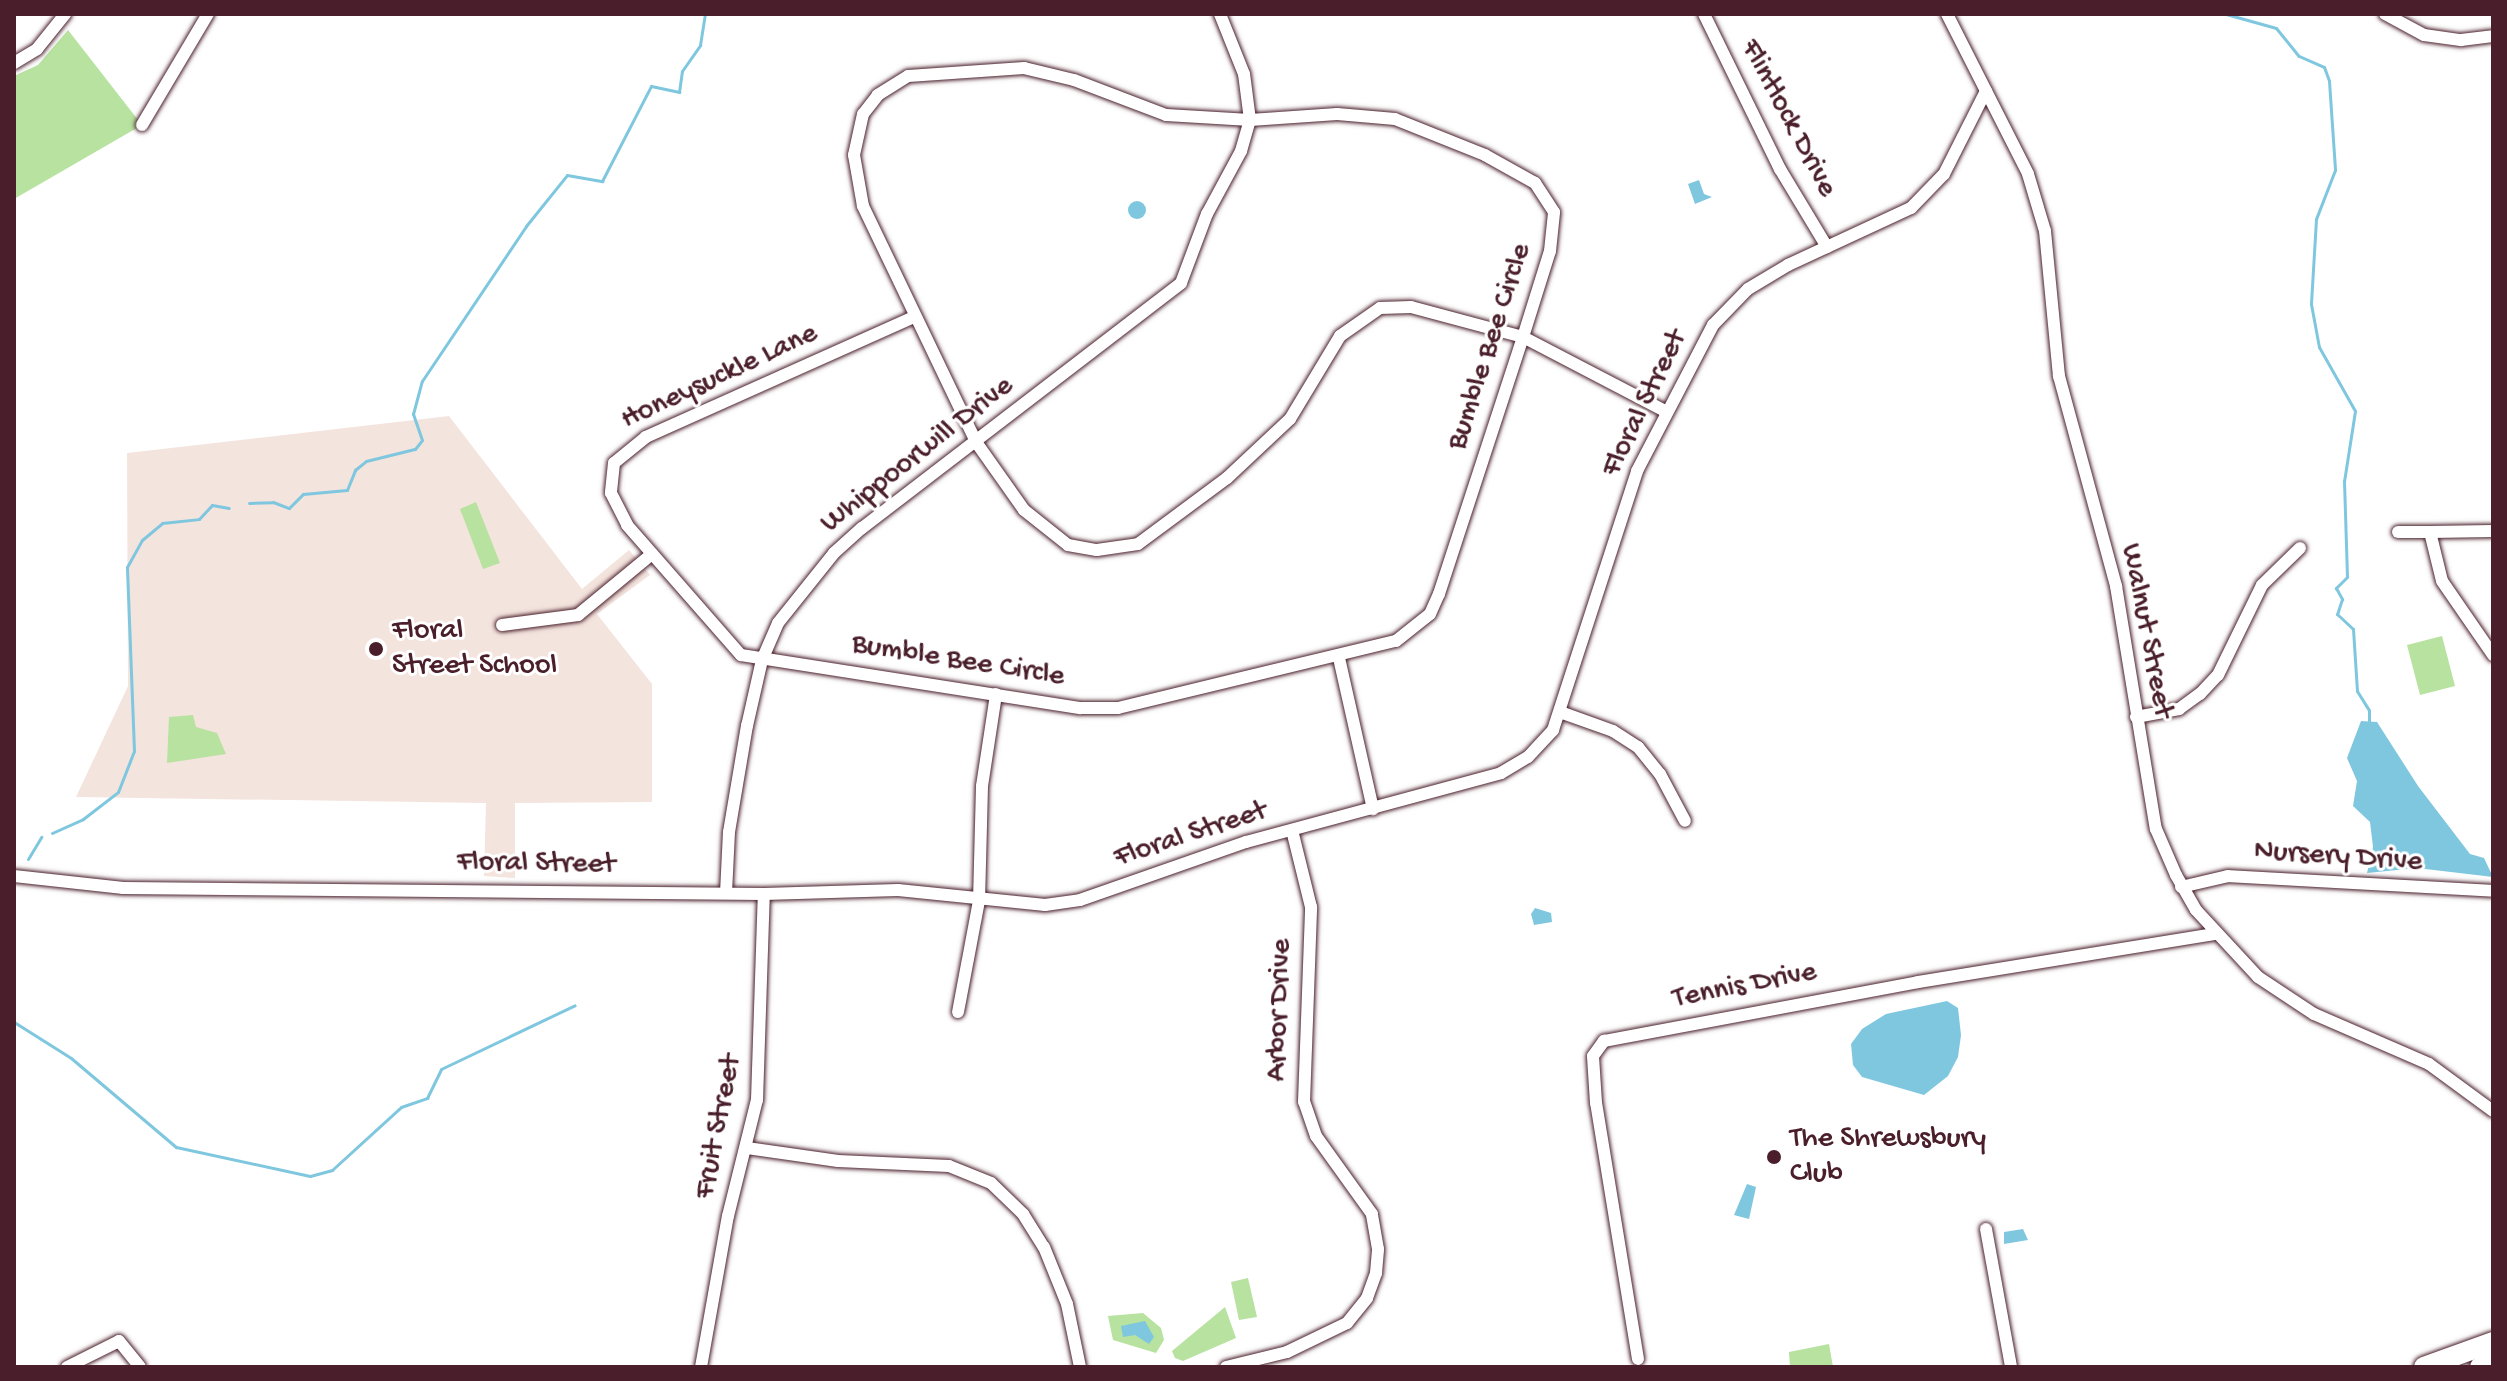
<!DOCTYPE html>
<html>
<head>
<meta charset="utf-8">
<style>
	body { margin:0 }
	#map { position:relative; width:2507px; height:1381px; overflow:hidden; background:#fff; font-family:"Gochi Hand",sans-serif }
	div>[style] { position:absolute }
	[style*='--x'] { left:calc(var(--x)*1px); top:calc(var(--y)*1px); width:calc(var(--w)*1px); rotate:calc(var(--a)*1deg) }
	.built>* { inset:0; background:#f4e4de }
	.green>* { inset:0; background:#b7e29f }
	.water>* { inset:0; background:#7ec7df }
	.round { border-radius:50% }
	.stream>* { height:3px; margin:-1.5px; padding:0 1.5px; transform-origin:1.5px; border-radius:1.5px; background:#7ec7df }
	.roads { filter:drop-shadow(0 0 2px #4a1f2b) drop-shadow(0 0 2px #4a1f2b) }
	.minor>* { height:12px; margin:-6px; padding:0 6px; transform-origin:6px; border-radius:6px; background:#fff }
	.trunk>* { height:20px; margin:-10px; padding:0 10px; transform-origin:10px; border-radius:10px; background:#fff }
	.dots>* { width:22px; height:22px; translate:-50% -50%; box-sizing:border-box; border:4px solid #fff; border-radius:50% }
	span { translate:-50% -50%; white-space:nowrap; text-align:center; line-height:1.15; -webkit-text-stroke:6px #fff; paint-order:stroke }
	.street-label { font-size:30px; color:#4a1f2b }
	.poi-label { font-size:30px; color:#4a1f2b }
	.left { translate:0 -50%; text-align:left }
	.frame { position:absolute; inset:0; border:16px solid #4a1f2b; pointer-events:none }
</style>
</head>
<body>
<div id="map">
	<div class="built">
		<i style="clip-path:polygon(449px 416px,582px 589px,629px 550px,650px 575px,597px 614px,652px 684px,652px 802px,515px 803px,515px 878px,484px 876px,486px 803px,76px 797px,128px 686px,127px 453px)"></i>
	</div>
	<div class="green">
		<i style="clip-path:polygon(68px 30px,142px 125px,14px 199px,14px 76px,38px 65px)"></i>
		<i style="clip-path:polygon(476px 502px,500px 563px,483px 569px,460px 509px)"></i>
		<i style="clip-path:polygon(2442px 636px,2455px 686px,2420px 695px,2407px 645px)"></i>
		<i style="clip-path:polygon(193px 715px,196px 727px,217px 733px,226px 754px,167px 763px,169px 717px)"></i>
		<i style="clip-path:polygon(1248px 1278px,1257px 1317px,1239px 1320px,1231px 1282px)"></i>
		<i style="clip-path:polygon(1225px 1307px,1236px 1338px,1183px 1361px,1175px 1358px,1172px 1351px)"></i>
		<i style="clip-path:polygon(1143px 1313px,1161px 1328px,1164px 1340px,1156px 1353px,1113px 1340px,1108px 1316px)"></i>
		<i style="clip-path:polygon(1829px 1344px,1833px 1367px,1790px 1367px,1789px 1352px)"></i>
	</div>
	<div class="water">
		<i style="clip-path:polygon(1699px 180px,1704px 194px,1712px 197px,1695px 204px,1688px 184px)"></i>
		<i class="round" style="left:1128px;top:201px;width:18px;height:18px"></i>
		<i style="clip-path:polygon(2361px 721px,2377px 722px,2418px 786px,2470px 854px,2484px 858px,2493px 877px,2417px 868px,2367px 873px,2373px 847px,2370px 822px,2353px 806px,2357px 781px,2347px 758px)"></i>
		<i style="clip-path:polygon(1535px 908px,1551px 913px,1552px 922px,1534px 925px,1531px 914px)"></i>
		<i style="clip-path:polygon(1947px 1001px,1958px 1008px,1961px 1035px,1958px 1057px,1948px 1076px,1924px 1095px,1862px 1077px,1853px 1065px,1851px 1044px,1862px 1029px,1886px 1014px)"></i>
		<i style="clip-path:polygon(1747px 1184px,1756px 1187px,1749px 1219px,1734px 1215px)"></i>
		<i style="clip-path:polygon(2023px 1229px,2028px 1240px,2004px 1244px,2004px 1232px)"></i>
		<i style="clip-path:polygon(1145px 1321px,1154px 1337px,1149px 1344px,1135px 1335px,1123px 1337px,1121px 1326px)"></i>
	</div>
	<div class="stream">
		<i style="--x:2226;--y:14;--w:52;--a:15.6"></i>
		<i style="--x:2276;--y:28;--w:36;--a:51"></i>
		<i style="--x:2299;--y:56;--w:27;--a:24"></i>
		<i style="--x:2324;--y:67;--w:15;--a:70"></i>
		<i style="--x:2329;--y:81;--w:89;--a:86.1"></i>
		<i style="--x:2335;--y:170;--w:53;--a:111.2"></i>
		<i style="--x:2316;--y:219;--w:85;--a:93.4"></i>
		<i style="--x:2311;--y:304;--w:44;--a:79.5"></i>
		<i style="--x:2319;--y:347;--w:73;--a:60.6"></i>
		<i style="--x:2355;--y:411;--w:71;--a:98.9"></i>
		<i style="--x:2344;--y:481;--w:96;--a:88.2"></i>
		<i style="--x:2347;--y:577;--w:16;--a:135"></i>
		<i style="--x:2336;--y:588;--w:13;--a:61"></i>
		<i style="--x:2342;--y:599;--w:16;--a:108"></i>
		<i style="--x:2337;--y:614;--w:22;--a:43"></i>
		<i style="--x:2353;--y:629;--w:62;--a:86.3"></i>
		<i style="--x:2357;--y:691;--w:22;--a:58"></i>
		<i style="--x:2369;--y:710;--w:11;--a:90"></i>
		<i style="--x:249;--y:503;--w:24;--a:-2"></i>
		<i style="--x:273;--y:502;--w:17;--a:21"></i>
		<i style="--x:289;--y:508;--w:20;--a:-45"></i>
		<i style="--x:303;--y:494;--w:44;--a:-5.2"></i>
		<i style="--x:347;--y:490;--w:22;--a:-68"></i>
		<i style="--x:355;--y:470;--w:14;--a:-39"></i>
		<i style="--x:366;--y:461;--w:50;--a:-13.8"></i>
		<i style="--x:415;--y:449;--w:11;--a:-52"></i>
		<i style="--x:422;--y:440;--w:28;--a:-109"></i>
		<i style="--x:413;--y:414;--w:34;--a:-75"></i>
		<i style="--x:422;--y:381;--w:187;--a:-56.1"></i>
		<i style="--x:526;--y:226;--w:65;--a:-51.2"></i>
		<i style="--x:567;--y:175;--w:36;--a:10"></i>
		<i style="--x:602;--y:181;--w:107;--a:-62.7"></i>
		<i style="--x:651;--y:86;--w:29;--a:12"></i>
		<i style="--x:679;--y:92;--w:21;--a:-82"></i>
		<i style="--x:682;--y:71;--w:32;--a:-55"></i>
		<i style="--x:700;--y:45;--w:31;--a:-81"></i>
		<i style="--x:52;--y:833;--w:34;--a:-24"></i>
		<i style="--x:83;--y:819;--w:44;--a:-37.6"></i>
		<i style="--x:118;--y:792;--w:44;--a:-68.7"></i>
		<i style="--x:134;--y:751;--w:184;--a:-92.2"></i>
		<i style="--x:127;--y:567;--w:31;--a:-61"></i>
		<i style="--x:142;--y:540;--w:26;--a:-40"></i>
		<i style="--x:162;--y:523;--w:37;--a:-6"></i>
		<i style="--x:199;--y:519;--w:19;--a:-47"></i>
		<i style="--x:212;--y:505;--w:17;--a:10"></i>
		<i style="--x:28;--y:859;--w:26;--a:-59"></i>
		<i style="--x:14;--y:1022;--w:67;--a:32.3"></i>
		<i style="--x:71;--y:1058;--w:138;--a:40.3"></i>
		<i style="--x:176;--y:1147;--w:137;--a:12.2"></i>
		<i style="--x:310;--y:1176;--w:23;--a:-15"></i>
		<i style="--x:332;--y:1170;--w:93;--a:-42.4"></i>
		<i style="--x:401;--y:1107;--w:28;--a:-19"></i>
		<i style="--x:427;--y:1098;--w:32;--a:-64"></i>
		<i style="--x:441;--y:1069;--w:148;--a:-25.5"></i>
	</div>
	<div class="roads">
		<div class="minor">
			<i style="--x:1704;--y:14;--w:173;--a:63.9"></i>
			<i style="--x:1780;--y:169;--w:91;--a:58.9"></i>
			<i style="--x:1947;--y:14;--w:179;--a:63.1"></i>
			<i style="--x:2028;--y:174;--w:59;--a:73.4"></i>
			<i style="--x:2045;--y:231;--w:146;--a:84.5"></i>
			<i style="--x:2059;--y:376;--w:218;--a:74.8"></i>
			<i style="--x:2116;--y:586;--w:246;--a:80.7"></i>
			<i style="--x:2156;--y:829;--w:50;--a:66.5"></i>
			<i style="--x:2176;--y:875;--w:40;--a:60.3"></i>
			<i style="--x:2196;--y:910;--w:91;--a:47.2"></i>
			<i style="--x:2258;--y:977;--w:67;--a:33.5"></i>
			<i style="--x:2314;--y:1014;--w:125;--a:23.5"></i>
			<i style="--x:2429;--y:1064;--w:79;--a:36.3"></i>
			<i style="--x:2385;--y:14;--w:44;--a:28.3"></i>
			<i style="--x:2424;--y:35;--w:37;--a:8"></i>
			<i style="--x:2461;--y:40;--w:32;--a:-7"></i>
			<i style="--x:14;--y:63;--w:27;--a:-31"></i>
			<i style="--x:37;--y:49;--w:45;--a:-51.3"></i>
			<i style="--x:142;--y:125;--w:129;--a:-59.3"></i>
			<i style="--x:914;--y:317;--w:294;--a:155.9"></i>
			<i style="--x:646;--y:437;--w:41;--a:140.9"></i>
			<i style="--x:614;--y:463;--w:30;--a:96"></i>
			<i style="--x:611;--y:493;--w:36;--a:63"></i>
			<i style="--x:627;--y:525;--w:173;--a:48.8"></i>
			<i style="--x:741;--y:655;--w:344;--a:8.9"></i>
			<i style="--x:1081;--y:708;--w:37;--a:0"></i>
			<i style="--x:1118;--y:708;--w:286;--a:-13.6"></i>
			<i style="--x:1396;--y:641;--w:43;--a:-38.5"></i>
			<i style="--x:1430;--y:614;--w:22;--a:-66"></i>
			<i style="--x:1439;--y:594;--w:270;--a:-71.9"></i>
			<i style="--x:1523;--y:337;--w:90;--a:-72.6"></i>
			<i style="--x:1550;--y:251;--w:39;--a:-84"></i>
			<i style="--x:1554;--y:212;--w:35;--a:-123"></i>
			<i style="--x:1535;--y:183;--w:57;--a:-150.8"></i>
			<i style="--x:1485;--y:155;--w:97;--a:-158.2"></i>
			<i style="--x:1395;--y:119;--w:58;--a:-175.1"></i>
			<i style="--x:1337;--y:114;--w:87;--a:176.1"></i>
			<i style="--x:1250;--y:120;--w:84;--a:-176.6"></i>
			<i style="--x:1166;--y:115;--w:98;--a:-159.2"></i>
			<i style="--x:1074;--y:80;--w:51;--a:-166.5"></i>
			<i style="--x:1024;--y:68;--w:116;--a:176.1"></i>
			<i style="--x:908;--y:76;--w:36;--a:148"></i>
			<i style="--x:878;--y:95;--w:24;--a:128"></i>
			<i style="--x:863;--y:114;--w:42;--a:102.4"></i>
			<i style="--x:854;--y:155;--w:52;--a:80"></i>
			<i style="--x:863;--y:206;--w:262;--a:64.4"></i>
			<i style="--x:976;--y:442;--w:83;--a:54.8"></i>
			<i style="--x:1024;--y:510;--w:56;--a:38.5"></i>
			<i style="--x:1068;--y:545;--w:29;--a:10"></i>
			<i style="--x:1097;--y:550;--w:41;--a:-8.3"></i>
			<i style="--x:1138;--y:544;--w:111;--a:-36.6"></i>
			<i style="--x:1227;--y:478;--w:86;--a:-43.1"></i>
			<i style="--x:1290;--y:419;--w:97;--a:-58.9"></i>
			<i style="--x:1340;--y:336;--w:49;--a:-35"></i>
			<i style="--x:1380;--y:308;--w:31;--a:-2"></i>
			<i style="--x:1411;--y:307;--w:116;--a:15"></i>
			<i style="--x:1523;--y:337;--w:162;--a:27.5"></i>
			<i style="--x:2493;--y:531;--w:63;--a:179.1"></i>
			<i style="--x:2430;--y:532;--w:50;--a:76.2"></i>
			<i style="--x:2442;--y:581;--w:90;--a:55.4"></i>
			<i style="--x:2398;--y:532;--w:32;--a:0"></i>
			<i style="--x:502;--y:625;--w:77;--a:-7.5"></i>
			<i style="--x:578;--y:615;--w:96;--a:-39.5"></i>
			<i style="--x:1339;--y:658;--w:155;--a:77.3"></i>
			<i style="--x:1560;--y:712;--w:56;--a:19.7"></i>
			<i style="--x:1613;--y:731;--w:30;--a:33"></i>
			<i style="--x:1638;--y:747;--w:35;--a:51"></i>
			<i style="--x:1660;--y:774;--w:53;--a:62"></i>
			<i style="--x:2136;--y:717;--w:44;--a:-10.5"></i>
			<i style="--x:2179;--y:709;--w:26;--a:-36"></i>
			<i style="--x:2200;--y:694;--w:26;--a:-47"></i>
			<i style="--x:2218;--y:675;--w:100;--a:-63.9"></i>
			<i style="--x:2262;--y:585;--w:53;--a:-44.2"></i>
			<i style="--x:14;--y:876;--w:110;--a:6.3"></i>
			<i style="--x:123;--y:888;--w:641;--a:0.54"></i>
			<i style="--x:764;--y:894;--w:134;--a:-1.7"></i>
			<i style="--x:898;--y:890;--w:148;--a:5.8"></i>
			<i style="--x:1045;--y:905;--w:35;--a:-8"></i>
			<i style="--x:1080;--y:900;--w:176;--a:-19.3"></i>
			<i style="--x:1246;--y:842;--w:264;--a:-15.1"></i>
			<i style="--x:1501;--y:773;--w:31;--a:-31"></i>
			<i style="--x:1528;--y:757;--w:37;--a:-47"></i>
			<i style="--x:1553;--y:730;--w:272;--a:-72"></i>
			<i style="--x:1637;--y:471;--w:165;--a:-62.5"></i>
			<i style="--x:1713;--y:325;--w:50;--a:-45.8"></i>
			<i style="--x:1748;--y:289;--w:47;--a:-31"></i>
			<i style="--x:1788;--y:265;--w:136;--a:-24.9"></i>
			<i style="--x:1911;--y:208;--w:47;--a:-45.9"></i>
			<i style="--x:1944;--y:174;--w:93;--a:-63.2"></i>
			<i style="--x:2181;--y:887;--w:48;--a:-13.2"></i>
			<i style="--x:2228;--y:876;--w:265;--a:3.2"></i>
			<i style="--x:726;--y:893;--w:61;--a:-87.2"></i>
			<i style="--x:729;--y:832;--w:108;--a:-80.4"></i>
			<i style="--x:747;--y:726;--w:68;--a:-77.2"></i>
			<i style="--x:762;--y:660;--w:40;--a:-66.6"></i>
			<i style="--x:778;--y:623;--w:90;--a:-51.3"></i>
			<i style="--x:834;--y:553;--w:38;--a:-42"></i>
			<i style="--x:862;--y:528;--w:402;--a:-37.5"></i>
			<i style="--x:1181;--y:283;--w:74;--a:-69.4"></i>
			<i style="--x:1207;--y:214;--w:72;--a:-61.6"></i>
			<i style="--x:1241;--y:151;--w:32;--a:-74"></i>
			<i style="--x:1250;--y:120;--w:46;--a:-97.4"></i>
			<i style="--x:1244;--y:74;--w:65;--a:-111.8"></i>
			<i style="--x:958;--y:1012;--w:113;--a:-79.3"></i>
			<i style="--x:979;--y:901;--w:115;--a:-88.5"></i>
			<i style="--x:982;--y:786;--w:93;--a:-81.3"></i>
			<i style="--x:747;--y:1148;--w:92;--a:8.1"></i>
			<i style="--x:838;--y:1161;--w:111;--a:2.6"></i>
			<i style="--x:949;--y:1166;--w:45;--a:22"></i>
			<i style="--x:991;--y:1183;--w:45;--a:44.1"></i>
			<i style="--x:1023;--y:1214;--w:39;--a:58"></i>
			<i style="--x:1044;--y:1247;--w:61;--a:68"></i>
			<i style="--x:1067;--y:1304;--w:64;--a:78.3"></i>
			<i style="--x:1986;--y:1229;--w:140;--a:79.7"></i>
			<i style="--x:1638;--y:1359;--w:259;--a:-99.3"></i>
			<i style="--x:1596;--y:1103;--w:47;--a:-93.7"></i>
			<i style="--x:1593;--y:1056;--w:19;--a:-54"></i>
			<i style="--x:1604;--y:1041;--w:319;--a:-10.6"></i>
			<i style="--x:1918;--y:982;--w:302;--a:-9.2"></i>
			<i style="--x:67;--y:1367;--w:58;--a:-26.6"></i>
			<i style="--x:119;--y:1341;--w:33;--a:51"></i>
			<i style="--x:701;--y:1367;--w:153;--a:-79.9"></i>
			<i style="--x:728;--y:1216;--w:120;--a:-76"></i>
			<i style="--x:757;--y:1100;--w:206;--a:-88.1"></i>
			<i style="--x:1226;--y:1367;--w:63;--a:-13.8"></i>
			<i style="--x:1287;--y:1352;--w:67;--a:-25.8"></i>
			<i style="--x:1347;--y:1323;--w:32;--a:-51"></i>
			<i style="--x:1367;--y:1298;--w:27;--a:-70"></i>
			<i style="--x:1376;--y:1273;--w:24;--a:-85"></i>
			<i style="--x:1378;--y:1249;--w:36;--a:-100"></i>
			<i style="--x:1372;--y:1214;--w:96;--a:-125.7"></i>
			<i style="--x:1316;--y:1136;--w:36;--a:-109"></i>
			<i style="--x:1304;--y:1102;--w:195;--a:-87.9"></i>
			<i style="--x:1311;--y:907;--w:79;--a:-103.9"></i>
		</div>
		<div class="trunk">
			<i style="--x:2424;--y:1367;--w:73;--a:-19.9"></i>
			<i style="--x:2480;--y:1367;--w:14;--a:-21"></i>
		</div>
	</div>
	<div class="dots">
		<i style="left:376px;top:649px;background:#4a1f2b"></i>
		<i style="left:1774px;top:1157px;background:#4a1f2b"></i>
	</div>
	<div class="street-label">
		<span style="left:1787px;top:119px;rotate:62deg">Flintlock Drive</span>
		<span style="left:1491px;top:347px;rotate:-72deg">Bumble Bee Circle</span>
		<span style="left:720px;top:378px;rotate:-25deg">Honeysuckle Lane</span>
		<span style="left:1646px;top:404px;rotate:-64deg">Floral Street</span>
		<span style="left:918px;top:456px;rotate:-38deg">Whippoorwill Drive</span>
		<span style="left:2145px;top:631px;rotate:79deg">Walnut Street</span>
		<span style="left:958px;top:662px;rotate:9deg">Bumble Bee Circle</span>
		<span style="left:1191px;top:836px;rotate:-18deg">Floral Street</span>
		<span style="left:2338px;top:858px;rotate:4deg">Nursery Drive</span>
		<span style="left:536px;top:865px;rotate:1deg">Floral Street</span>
		<span style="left:1745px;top:987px;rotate:-11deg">Tennis Drive</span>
		<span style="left:1281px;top:1010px;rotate:-88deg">Arbor Drive</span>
		<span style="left:720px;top:1127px;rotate:-79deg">Fruit Street</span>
	</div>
	<div class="poi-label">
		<span class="left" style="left:392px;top:649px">Floral<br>Street School</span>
		<span class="left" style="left:1790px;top:1157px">The Shrewsbury<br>Club</span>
	</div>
	<div class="frame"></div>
</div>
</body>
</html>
